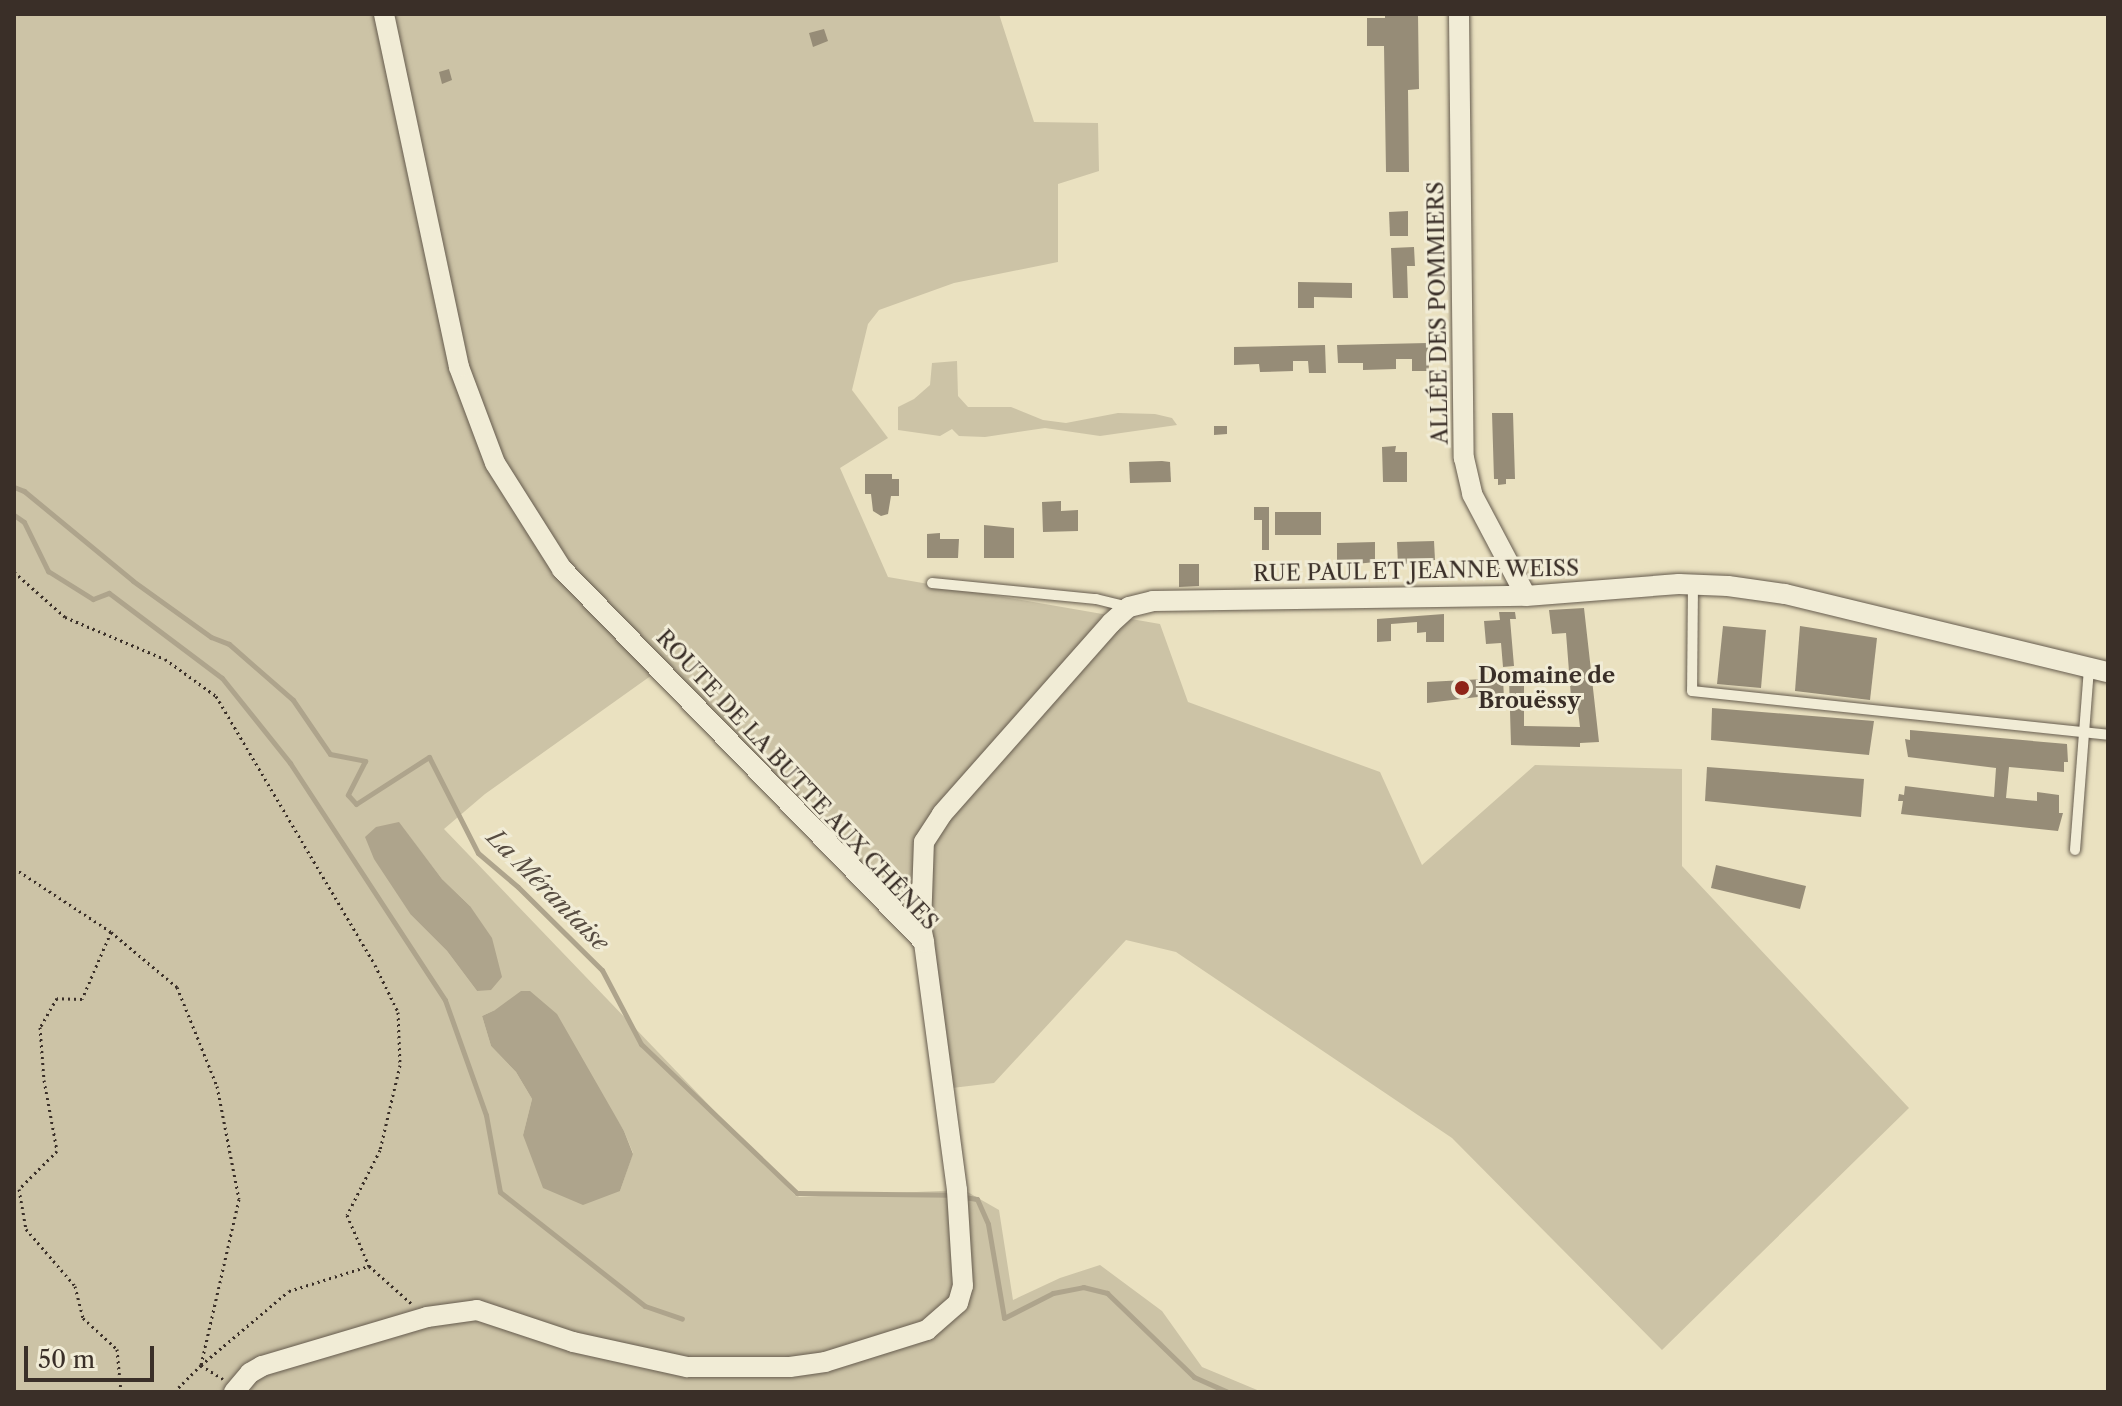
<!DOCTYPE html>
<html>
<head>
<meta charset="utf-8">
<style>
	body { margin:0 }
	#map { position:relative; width:2122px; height:1406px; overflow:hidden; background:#eae1c0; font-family:"Libre Caslon Text",serif }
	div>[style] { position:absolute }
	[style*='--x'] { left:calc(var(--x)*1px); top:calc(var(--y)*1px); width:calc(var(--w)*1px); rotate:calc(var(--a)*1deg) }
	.green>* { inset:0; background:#ccc3a6 }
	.water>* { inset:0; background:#aea48c }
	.stream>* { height:5px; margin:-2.5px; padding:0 2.5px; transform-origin:2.5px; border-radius:2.5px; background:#aea48c }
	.building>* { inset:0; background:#968c77 }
	.path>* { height:3px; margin-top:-1.5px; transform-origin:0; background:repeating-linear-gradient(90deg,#3a2f28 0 2px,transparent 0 6px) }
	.roads { filter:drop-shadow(0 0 2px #665c4e) drop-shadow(0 0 2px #665c4e) }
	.lane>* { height:10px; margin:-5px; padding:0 5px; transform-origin:5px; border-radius:5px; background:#f1ecd6 }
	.street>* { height:20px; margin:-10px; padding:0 10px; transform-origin:10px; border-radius:10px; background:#f1ecd6 }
	.dots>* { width:22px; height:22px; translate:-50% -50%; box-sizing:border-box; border:4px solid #f1ecd6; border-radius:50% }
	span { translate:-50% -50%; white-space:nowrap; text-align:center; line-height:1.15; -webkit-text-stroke:6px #f1ecd6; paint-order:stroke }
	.street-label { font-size:22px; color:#3a2f28 }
	.poi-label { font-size:22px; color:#3a2f28; font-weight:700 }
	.left { translate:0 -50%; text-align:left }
	.water-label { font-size:24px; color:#574c41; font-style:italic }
	.frame { position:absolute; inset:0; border:16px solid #3a2f28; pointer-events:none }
	.scale { position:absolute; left:24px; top:1346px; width:130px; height:36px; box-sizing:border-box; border:4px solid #3a2f28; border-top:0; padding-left:10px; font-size:24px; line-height:28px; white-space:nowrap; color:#3a2f28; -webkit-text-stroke:6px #f1ecd6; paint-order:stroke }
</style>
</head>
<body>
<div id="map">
	<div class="green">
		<i style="clip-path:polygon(evenodd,14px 14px,999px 14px,1034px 122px,1098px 123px,1099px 171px,1058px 184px,1058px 262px,954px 283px,879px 310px,868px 324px,852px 390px,888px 438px,840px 468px,888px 577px,1160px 624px,1188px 702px,1380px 772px,1422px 865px,1535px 765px,1682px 769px,1682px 866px,1909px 1108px,1662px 1350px,1452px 1138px,1176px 952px,1126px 940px,994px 1083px,952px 1088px,930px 945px,652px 675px,485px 794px,444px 829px,797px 1197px,964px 1190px,999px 1210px,1013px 1300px,1060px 1278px,1100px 1265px,1162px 1311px,1202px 1367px,1262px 1392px,14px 1392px,14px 14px,399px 823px,442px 879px,470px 906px,477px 991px,447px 951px,411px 915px,399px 823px,14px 14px,495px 1010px,596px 1087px,624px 1131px,633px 1153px,620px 1191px,523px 1135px,532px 1099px,516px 1072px,491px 1046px,482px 1016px,495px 1010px)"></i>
		<i style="clip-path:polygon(957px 361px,958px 396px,968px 407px,1011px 407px,1043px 420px,1066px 423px,1118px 413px,1155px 414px,1172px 418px,1177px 425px,1100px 436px,1045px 428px,985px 437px,959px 436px,952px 429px,940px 436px,898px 430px,898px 407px,914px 399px,930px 385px,932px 363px)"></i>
	</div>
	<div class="water">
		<i style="clip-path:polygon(399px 822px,442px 879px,470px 906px,492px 938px,502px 977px,491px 990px,477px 991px,447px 951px,411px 915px,374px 859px,365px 837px,376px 827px)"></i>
		<i style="clip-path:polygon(521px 991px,530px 991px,557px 1014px,624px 1131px,633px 1154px,620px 1191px,583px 1205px,543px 1188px,523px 1135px,532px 1099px,516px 1072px,491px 1046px,482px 1016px,495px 1010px)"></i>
	</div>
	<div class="stream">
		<i style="--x:14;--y:487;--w:11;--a:22"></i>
		<i style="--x:24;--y:491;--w:141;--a:39.5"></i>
		<i style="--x:133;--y:581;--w:96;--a:35.7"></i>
		<i style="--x:211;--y:637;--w:19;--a:21"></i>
		<i style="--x:229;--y:644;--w:85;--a:41.2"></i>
		<i style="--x:293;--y:700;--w:65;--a:55.6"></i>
		<i style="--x:330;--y:754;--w:36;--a:11"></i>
		<i style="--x:365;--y:761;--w:38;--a:117"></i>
		<i style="--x:348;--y:795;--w:12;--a:48"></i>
		<i style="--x:356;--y:804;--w:87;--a:-32.8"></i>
		<i style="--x:429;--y:757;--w:108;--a:63"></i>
		<i style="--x:478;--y:853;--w:52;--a:40.4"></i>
		<i style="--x:518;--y:887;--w:118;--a:44.7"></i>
		<i style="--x:602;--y:970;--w:84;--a:62.2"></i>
		<i style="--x:641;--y:1044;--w:216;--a:43.7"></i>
		<i style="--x:797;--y:1193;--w:153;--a:0.7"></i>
		<i style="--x:14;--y:515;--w:12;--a:35"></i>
		<i style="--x:24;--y:522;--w:55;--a:63.9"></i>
		<i style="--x:48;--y:571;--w:53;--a:31.9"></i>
		<i style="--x:93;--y:599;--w:17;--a:-21"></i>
		<i style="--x:109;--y:593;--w:141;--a:37"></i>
		<i style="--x:222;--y:678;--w:109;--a:51.3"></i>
		<i style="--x:290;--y:763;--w:283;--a:56.8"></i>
		<i style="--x:445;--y:1000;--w:122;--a:70.4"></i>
		<i style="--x:486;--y:1115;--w:78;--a:79.7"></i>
		<i style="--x:500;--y:1192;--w:184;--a:38.2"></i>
		<i style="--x:645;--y:1306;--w:39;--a:19"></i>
		<i style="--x:964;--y:1197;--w:13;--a:9"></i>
		<i style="--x:977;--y:1199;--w:27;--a:66"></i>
		<i style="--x:988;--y:1224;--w:95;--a:80.3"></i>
		<i style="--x:1004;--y:1318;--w:55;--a:-27"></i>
		<i style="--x:1053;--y:1293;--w:31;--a:-11"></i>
		<i style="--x:1083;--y:1287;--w:25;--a:14"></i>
		<i style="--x:1107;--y:1293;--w:121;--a:44"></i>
		<i style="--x:1194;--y:1377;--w:36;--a:24"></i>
	</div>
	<div class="building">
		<i style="clip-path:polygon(1385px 14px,1418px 14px,1419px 89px,1408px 90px,1409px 172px,1386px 172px,1384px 46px,1367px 46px,1367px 18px,1385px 18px)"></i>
		<i style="clip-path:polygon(824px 29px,828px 41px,813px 47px,809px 33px)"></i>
		<i style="clip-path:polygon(449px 69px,452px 80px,442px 84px,439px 72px)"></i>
		<i style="clip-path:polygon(1408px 211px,1408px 236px,1390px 236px,1389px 212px)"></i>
		<i style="clip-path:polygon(1414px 247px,1415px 266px,1407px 266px,1408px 298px,1393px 298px,1391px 248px)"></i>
		<i style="clip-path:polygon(1298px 282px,1352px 283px,1352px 298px,1314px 297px,1314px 308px,1298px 308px)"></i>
		<i style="clip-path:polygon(1428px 343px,1429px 371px,1412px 371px,1412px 359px,1396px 359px,1396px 369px,1363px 370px,1363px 363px,1338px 363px,1337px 345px)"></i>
		<i style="clip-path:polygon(1325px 345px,1326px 373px,1309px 373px,1308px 361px,1293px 361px,1293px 371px,1260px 372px,1259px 364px,1234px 365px,1234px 347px)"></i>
		<i style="clip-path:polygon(1492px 413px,1513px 413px,1515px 479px,1506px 479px,1506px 484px,1498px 485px,1498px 479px,1494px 479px)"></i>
		<i style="clip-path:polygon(1214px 426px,1227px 426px,1227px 434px,1214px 435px)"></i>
		<i style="clip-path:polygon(1396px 446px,1395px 452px,1407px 452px,1407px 482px,1383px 482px,1382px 447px)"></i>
		<i style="clip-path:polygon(1162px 461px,1170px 462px,1171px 482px,1130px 483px,1129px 462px)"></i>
		<i style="clip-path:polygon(865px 474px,892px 474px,892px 479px,899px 479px,899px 496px,891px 496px,888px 514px,881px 516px,873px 511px,871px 494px,865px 494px)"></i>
		<i style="clip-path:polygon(1061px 501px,1061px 511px,1078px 510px,1078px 531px,1043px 532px,1042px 502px)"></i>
		<i style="clip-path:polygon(1254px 507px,1269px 507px,1269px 550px,1262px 550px,1262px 520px,1254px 520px)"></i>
		<i style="clip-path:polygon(1275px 512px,1321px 512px,1321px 535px,1275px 535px)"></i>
		<i style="clip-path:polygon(984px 525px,1014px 528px,1014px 558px,984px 558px)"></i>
		<i style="clip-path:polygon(940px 533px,940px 539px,959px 539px,958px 558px,927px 558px,927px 534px)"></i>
		<i style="clip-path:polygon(1434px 541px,1435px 560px,1398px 565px,1397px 542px)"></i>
		<i style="clip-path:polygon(1375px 542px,1375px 562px,1337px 566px,1337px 543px)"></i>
		<i style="clip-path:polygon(1179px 564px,1199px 564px,1199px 586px,1179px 587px)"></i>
		<i style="clip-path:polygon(1584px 608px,1599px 742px,1580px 743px,1580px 747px,1511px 745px,1509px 678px,1524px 676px,1524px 726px,1580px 727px,1578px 710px,1572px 710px,1566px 633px,1552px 634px,1549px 610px)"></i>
		<i style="clip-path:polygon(1499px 612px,1515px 612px,1516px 619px,1510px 619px,1514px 666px,1503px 667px,1501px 643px,1486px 644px,1484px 621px,1500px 620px)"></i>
		<i style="clip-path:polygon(1444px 614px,1444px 642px,1426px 642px,1426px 632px,1417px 633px,1417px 622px,1391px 624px,1391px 641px,1377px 642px,1377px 619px)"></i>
		<i style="clip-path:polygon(1723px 626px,1766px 630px,1761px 688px,1717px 684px)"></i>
		<i style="clip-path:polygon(1800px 626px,1877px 638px,1870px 700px,1795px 691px)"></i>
		<i style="clip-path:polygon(1503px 678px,1504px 699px,1486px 700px,1486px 696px,1427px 703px,1427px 682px)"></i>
		<i style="clip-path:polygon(1712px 708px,1874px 721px,1869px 755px,1711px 740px)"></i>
		<i style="clip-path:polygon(1910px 730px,2067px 744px,2068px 762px,2064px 762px,2064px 772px,2009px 767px,2006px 798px,2037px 801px,2037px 792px,2059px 795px,2059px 813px,2063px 813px,2058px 831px,1901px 814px,1903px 801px,1898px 801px,1899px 794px,1904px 795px,1905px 786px,1994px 797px,1996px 768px,1908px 757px,1905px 739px,1910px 740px)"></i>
		<i style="clip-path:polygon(1707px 767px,1864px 779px,1861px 817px,1705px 801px)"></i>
		<i style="clip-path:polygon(1716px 865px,1806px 886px,1800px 909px,1711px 888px)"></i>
	</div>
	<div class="path">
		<i style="--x:14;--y:572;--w:68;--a:41.4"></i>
		<i style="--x:65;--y:617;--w:108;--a:22.8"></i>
		<i style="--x:165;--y:659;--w:63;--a:36"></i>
		<i style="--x:216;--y:696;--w:312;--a:59.4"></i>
		<i style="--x:375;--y:965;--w:52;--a:63.9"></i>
		<i style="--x:398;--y:1012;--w:53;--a:87.8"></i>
		<i style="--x:400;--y:1065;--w:87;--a:103.2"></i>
		<i style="--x:380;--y:1150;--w:73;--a:116.9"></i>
		<i style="--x:347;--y:1215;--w:56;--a:66.7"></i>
		<i style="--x:369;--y:1266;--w:56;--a:41.4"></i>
		<i style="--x:14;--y:868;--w:116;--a:33.4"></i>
		<i style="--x:111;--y:932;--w:86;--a:39.8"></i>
		<i style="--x:177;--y:987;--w:107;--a:68"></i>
		<i style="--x:217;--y:1086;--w:115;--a:79"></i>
		<i style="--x:239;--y:1199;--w:170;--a:102.9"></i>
		<i style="--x:201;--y:1365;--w:38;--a:135"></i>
		<i style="--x:111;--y:932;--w:73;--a:113.4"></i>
		<i style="--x:82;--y:999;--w:25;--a:-178"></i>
		<i style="--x:57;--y:998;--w:34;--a:120"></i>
		<i style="--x:40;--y:1027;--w:53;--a:85.7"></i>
		<i style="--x:44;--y:1080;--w:72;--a:79.6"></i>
		<i style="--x:57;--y:1151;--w:54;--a:135"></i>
		<i style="--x:19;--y:1189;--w:41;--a:80.1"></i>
		<i style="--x:26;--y:1229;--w:75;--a:49.3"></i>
		<i style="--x:75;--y:1286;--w:33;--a:76"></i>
		<i style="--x:83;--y:1318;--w:46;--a:42.4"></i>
		<i style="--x:117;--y:1349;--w:43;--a:84.7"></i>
		<i style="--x:223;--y:1379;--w:26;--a:-148"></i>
		<i style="--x:201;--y:1365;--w:115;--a:-40.1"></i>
		<i style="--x:289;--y:1291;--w:84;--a:-17.4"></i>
	</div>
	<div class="roads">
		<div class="lane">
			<i style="--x:932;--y:583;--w:165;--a:5.6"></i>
			<i style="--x:1096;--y:599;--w:34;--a:14"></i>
			<i style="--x:1693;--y:584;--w:107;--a:90.5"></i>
			<i style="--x:1692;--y:691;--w:418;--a:6"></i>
			<i style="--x:2075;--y:850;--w:182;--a:-85.6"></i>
		</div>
		<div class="street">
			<i style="--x:1459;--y:14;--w:444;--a:89.4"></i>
			<i style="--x:1464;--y:458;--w:37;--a:77"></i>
			<i style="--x:1472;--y:494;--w:115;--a:62.1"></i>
			<i style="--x:924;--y:942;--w:16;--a:-101"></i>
			<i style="--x:921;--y:926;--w:84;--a:-88"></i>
			<i style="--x:924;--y:842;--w:33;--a:-57"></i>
			<i style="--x:942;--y:814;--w:255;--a:-48.5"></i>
			<i style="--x:1111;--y:623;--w:24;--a:-42"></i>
			<i style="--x:1129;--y:607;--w:25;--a:-14"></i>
			<i style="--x:1153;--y:601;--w:373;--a:-0.8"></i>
			<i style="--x:1526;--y:596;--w:153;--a:-4.5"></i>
			<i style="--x:1679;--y:584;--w:49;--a:2.3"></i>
			<i style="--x:1728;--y:586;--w:58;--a:8"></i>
			<i style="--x:1785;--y:594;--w:332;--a:13.6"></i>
			<i style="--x:234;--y:1392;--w:25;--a:-50"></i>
			<i style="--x:250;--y:1373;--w:14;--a:-30"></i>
			<i style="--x:262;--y:1366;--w:172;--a:-16.5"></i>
			<i style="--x:427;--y:1317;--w:50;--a:-8"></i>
			<i style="--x:477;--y:1310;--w:101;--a:18.4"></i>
			<i style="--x:573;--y:1342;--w:117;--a:12.4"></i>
			<i style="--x:687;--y:1367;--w:103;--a:0"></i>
			<i style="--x:790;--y:1367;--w:35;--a:-8"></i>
			<i style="--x:825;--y:1362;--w:107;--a:-17.4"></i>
			<i style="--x:927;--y:1330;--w:41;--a:-41.1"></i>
			<i style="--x:958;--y:1303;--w:18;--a:-74"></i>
			<i style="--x:963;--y:1286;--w:96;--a:-93.6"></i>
			<i style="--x:957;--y:1190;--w:250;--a:-97.6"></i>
			<i style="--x:924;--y:942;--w:520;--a:-134.14"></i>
			<i style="--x:562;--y:569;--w:125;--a:-122.3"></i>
			<i style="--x:495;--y:463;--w:103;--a:-110.6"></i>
			<i style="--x:459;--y:367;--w:361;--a:-102"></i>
		</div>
	</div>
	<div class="dots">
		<i style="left:1462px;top:688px;background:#8f2418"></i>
	</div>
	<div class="street-label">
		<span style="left:1438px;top:313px;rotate:-91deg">ALLÉE DES POMMIERS</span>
		<span style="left:1416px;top:571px;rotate:-1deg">RUE PAUL ET JEANNE WEISS</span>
		<span style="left:797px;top:780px;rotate:47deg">ROUTE DE LA BUTTE AUX CHÊNES</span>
	</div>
	<div class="poi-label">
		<span class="left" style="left:1478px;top:688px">Domaine de<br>Brouëssy</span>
	</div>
	<div class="water-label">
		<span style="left:548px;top:890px;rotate:45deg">La Mérantaise</span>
	</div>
	<div class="frame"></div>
	<div class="scale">50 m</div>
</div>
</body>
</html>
